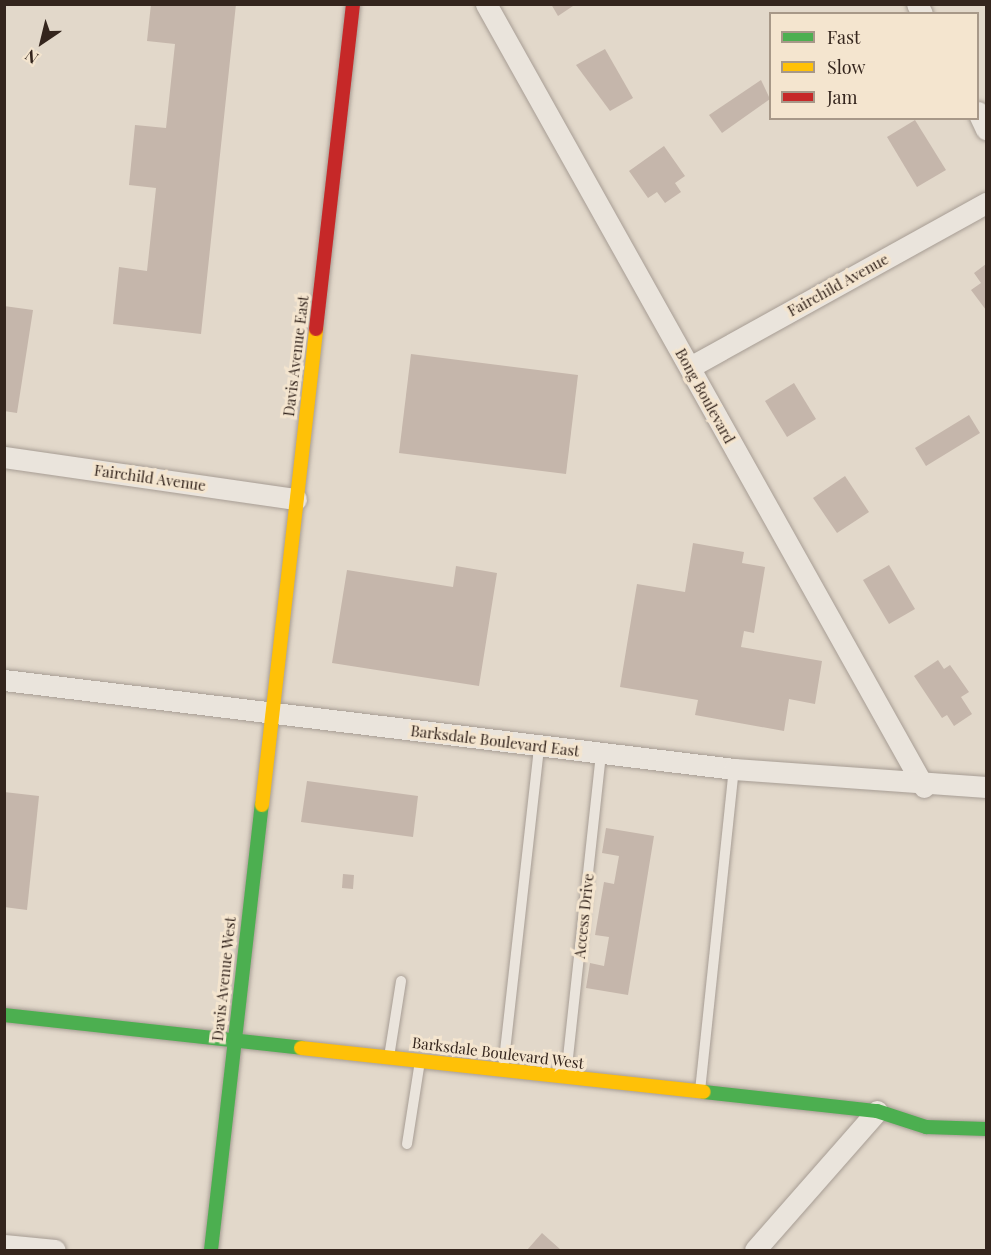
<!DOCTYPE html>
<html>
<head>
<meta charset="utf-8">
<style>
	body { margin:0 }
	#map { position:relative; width:991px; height:1255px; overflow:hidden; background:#e2d8ca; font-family:"Playfair Display",serif }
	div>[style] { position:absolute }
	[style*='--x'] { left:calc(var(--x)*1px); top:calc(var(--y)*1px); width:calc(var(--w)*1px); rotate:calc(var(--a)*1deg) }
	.building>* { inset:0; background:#c5b6ab }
	.roads { filter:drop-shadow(0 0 2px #a79d94) drop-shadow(0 0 2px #a79d94) }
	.lane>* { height:10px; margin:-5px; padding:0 5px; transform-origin:5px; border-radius:5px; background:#eae4dc }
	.street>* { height:21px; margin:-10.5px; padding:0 10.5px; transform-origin:10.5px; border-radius:10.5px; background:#eae4dc }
	.fast>* { height:14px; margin:-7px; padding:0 7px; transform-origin:7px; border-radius:7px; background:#4caf50 }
	.slow>* { height:14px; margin:-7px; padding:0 7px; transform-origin:7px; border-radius:7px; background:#ffc107 }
	.jam>* { height:14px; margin:-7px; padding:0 7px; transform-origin:7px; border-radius:7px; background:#c62828 }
	span { translate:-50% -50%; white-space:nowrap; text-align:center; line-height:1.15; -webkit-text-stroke:6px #f4e5cf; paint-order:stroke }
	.street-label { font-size:15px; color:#34251d }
	.frame { position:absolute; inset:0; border:6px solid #34251d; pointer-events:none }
	.legend { position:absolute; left:769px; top:12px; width:210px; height:108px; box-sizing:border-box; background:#f4e5cf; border:2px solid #a79888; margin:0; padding:8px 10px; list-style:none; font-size:18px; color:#34251d }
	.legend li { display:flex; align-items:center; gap:12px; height:30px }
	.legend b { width:30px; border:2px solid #a79888 }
	.north { position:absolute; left:12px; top:12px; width:60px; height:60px; -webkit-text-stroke:4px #f4e5cf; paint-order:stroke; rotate:215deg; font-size:16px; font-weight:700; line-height:24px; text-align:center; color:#34251d }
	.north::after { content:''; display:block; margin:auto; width:21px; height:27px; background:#34251d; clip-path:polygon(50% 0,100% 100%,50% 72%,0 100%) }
</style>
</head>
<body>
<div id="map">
	<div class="building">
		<i style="clip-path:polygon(151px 4px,236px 4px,201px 334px,113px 324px,119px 267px,147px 271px,156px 188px,129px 185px,135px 125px,166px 128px,175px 44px,147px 41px)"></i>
		<i style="clip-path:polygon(551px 4px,576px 4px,558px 16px)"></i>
		<i style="clip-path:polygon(605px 49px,633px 98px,610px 111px,576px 65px)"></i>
		<i style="clip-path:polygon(761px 80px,770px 99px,722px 133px,709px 115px)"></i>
		<i style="clip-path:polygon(915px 120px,946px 170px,917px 187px,887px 137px)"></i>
		<i style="clip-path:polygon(664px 146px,685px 176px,675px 183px,681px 192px,665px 203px,657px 192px,648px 198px,629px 171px)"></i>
		<i style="clip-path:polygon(986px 264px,986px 310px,971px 290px,981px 283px,974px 273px)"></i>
		<i style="clip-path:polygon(4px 306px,33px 310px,17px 413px,4px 411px)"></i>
		<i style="clip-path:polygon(411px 354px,578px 375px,566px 474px,399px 453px)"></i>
		<i style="clip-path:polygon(794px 383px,816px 419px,787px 437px,765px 401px)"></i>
		<i style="clip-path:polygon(969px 415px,980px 433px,926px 466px,915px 448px)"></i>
		<i style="clip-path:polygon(845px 476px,869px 512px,837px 533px,813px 498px)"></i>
		<i style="clip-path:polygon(693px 543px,744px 552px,742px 563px,765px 567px,754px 633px,744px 631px,741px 647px,822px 661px,815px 704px,789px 699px,784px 731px,695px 715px,698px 700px,620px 687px,637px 584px,685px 592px)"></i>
		<i style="clip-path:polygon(889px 565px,915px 609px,889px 624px,863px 580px)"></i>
		<i style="clip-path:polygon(456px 566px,497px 573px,479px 686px,332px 663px,347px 570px,453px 587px)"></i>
		<i style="clip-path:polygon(938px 660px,944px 669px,950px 665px,969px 692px,961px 697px,972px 714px,954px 726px,947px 715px,942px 718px,914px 676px)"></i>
		<i style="clip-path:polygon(307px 781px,418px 796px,413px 837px,301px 822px)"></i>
		<i style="clip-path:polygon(4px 792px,39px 796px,27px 910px,4px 907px)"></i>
		<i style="clip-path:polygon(606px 828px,654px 836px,628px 995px,586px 988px,590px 963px,604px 966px,609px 937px,595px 935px,604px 882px,614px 884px,619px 856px,602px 853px)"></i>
		<i style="clip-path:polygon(343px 874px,354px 875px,353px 889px,342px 888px)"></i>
		<i style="clip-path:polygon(542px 1233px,561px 1250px,527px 1250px)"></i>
	</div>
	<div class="roads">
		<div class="lane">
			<i style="--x:389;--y:1057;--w:77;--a:-81"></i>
			<i style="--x:503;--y:1069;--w:324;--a:-83.6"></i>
			<i style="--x:566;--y:1076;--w:324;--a:-83.8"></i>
			<i style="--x:700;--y:1091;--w:324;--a:-84"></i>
			<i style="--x:407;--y:1144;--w:84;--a:-81.1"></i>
		</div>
		<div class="street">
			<i style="--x:486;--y:4;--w:897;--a:60.78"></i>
			<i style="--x:917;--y:4;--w:11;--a:63"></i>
			<i style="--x:978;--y:112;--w:19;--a:65"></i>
			<i style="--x:690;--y:367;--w:338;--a:-29"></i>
			<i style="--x:4;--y:457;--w:295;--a:8.2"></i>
			<i style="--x:4;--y:680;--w:735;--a:6.95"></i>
			<i style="--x:734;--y:769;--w:253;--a:4.1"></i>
			<i style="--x:4;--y:1245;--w:51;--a:5.6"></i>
			<i style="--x:755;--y:1250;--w:185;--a:-48.7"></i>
		</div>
		<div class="fast">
			<i style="--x:4;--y:1015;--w:299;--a:6.3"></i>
			<i style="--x:704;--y:1092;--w:174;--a:6.3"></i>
			<i style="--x:877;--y:1111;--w:52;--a:18.1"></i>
			<i style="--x:926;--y:1127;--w:60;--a:1.9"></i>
			<i style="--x:211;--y:1250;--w:448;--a:-83.5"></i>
		</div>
		<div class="slow">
			<i style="--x:262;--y:805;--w:479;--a:-83.5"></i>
			<i style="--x:301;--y:1048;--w:405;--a:6.2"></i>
		</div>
		<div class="jam">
			<i style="--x:316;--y:329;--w:327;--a:-83.5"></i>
		</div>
	</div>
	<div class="street-label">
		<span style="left:838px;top:285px;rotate:-29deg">Fairchild Avenue</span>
		<span style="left:296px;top:356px;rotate:-83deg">Davis Avenue East</span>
		<span style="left:705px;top:396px;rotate:61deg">Bong Boulevard</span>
		<span style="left:150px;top:478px;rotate:8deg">Fairchild Avenue</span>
		<span style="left:495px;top:741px;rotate:7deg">Barksdale Boulevard East</span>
		<span style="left:584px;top:916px;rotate:-84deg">Access Drive</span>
		<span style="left:224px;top:979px;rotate:-84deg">Davis Avenue West</span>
		<span style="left:498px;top:1053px;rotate:7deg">Barksdale Boulevard West</span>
	</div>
	<div class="frame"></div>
	<ul class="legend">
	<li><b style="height:8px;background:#4caf50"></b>Fast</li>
	<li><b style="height:8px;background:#ffc107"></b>Slow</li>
	<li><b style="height:8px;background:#c62828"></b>Jam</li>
	</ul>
	<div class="north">N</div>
</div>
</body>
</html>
